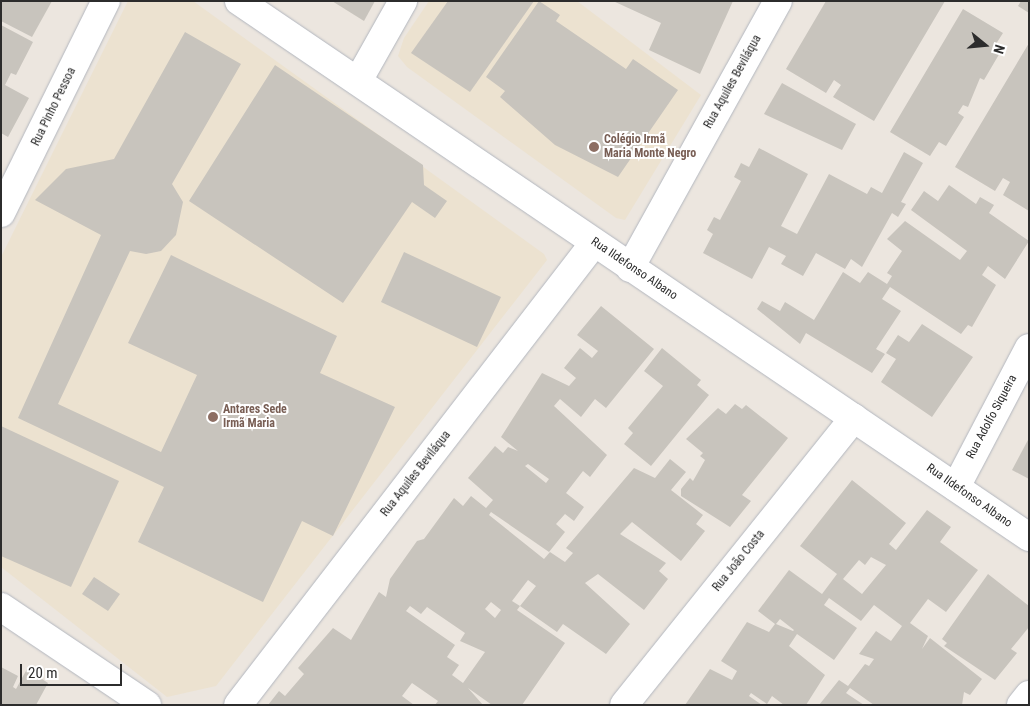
<!DOCTYPE html>
<html>
<head>
<meta charset="utf-8">
<style>
	body { margin:0 }
	#map { position:relative; width:1030px; height:706px; overflow:hidden; background:#ece6df; font-family:"Roboto Condensed",sans-serif }
	div>[style] { position:absolute }
	[style*='--x'] { left:calc(var(--x)*1px); top:calc(var(--y)*1px); width:calc(var(--w)*1px); rotate:calc(var(--a)*1deg) }
	.education>* { inset:0; background:#ece2d0 }
	.building>* { inset:0; background:#c8c4bd }
	.roads { filter:drop-shadow(0 0 1px #b2b6be) drop-shadow(0 0 1px #b2b6be) }
	.minor>* { height:28px; margin:-14px; padding:0 14px; transform-origin:14px; border-radius:14px; background:#fff }
	.dots>* { width:14px; height:14px; translate:-50% -50%; box-sizing:border-box; border:2px solid #fff; border-radius:50% }
	span { translate:-50% -50%; white-space:nowrap; text-align:center; line-height:1.15; -webkit-text-stroke:4px #fff; paint-order:stroke }
	.street-label { font-size:12px; color:#2c2c2c }
	.education-label { font-size:12px; color:#785e54; font-weight:700 }
	.left { translate:0 -50%; text-align:left }
	.frame { position:absolute; inset:0; border:2px solid #2c2c2c; pointer-events:none }
	.north { position:absolute; left:960px; top:20px; width:50px; height:50px; -webkit-text-stroke:4px #fff; paint-order:stroke; rotate:107deg; font-size:14px; font-weight:700; line-height:20px; text-align:center; color:#2c2c2c }
	.north::after { content:''; display:block; margin:auto; width:18px; height:22px; background:#2c2c2c; clip-path:polygon(50% 0,100% 100%,50% 72%,0 100%) }
	.scale { position:absolute; left:20px; top:664px; width:102px; height:22px; box-sizing:border-box; border:2px solid #2c2c2c; border-top:0; padding-left:6px; font-size:15px; line-height:18px; white-space:nowrap; color:#2c2c2c; -webkit-text-stroke:4px #fff; paint-order:stroke }
</style>
</head>
<body>
<div id="map">
	<div class="education">
		<i style="clip-path:polygon(128px 1px,193px 1px,544px 254px,547px 260px,216px 686px,167px 697px,1px 567px,1px 257px)"></i>
		<i style="clip-path:polygon(429px 1px,577px 1px,701px 95px,625px 220px,616px 218px,407px 67px,398px 56px,404px 38px)"></i>
	</div>
	<div class="building">
		<i style="clip-path:polygon(1px 1px,52px 1px,32px 37px,1px 21px)"></i>
		<i style="clip-path:polygon(332px 1px,375px 1px,364px 21px)"></i>
		<i style="clip-path:polygon(448px 1px,534px 1px,470px 92px,411px 53px)"></i>
		<i style="clip-path:polygon(539px 1px,560px 15px,556px 21px,626px 69px,633px 59px,678px 90px,618px 177px,555px 145px,500px 97px,505px 91px,486px 77px)"></i>
		<i style="clip-path:polygon(613px 1px,733px 1px,700px 74px,649px 50px,661px 23px)"></i>
		<i style="clip-path:polygon(826px 1px,945px 1px,874px 121px,833px 97px,841px 85px,834px 80px,826px 93px,786px 69px)"></i>
		<i style="clip-path:polygon(1021px 1px,1029px 1px,1029px 13px,1018px 6px)"></i>
		<i style="clip-path:polygon(963px 9px,1003px 33px,994px 47px,1001px 51px,984px 80px,980px 78px,968px 107px,963px 105px,958px 113px,964px 117px,946px 146px,939px 142px,930px 156px,890px 132px)"></i>
		<i style="clip-path:polygon(1px 25px,33px 42px,16px 75px,11px 73px,5px 85px,29px 98px,8px 137px,1px 133px)"></i>
		<i style="clip-path:polygon(185px 32px,241px 64px,172px 184px,183px 202px,176px 235px,161px 251px,146px 254px,130px 251px,58px 404px,161px 452px,197px 375px,128px 343px,171px 255px,337px 336px,320px 373px,395px 407px,333px 536px,302px 521px,263px 602px,138px 542px,164px 487px,18px 418px,101px 235px,35px 200px,66px 169px,114px 159px)"></i>
		<i style="clip-path:polygon(1029px 43px,1029px 211px,1003px 195px,1010px 182px,1003px 178px,995px 191px,955px 167px)"></i>
		<i style="clip-path:polygon(275px 65px,423px 165px,424px 185px,447px 201px,435px 218px,412px 202px,343px 303px,189px 201px)"></i>
		<i style="clip-path:polygon(782px 83px,856px 124px,842px 150px,764px 114px)"></i>
		<i style="clip-path:polygon(759px 148px,808px 174px,781px 226px,797px 234px,829px 174px,867px 194px,871px 187px,882px 193px,904px 152px,923px 163px,901px 202px,906px 204px,898px 217px,892px 213px,862px 267px,851px 259px,845px 269px,816px 253px,803px 276px,781px 264px,786px 256px,769px 247px,752px 279px,703px 253px,713px 234px,707px 230px,714px 217px,720px 220px,741px 181px,734px 177px,741px 163px,749px 167px)"></i>
		<i style="clip-path:polygon(949px 185px,976px 204px,980px 197px,994px 205px,989px 213px,1029px 241px,1005px 279px,988px 266px,982px 275px,996px 285px,972px 327px,968px 325px,961px 334px,890px 287px,882px 299px,901px 311px,876px 349px,885px 354px,872px 373px,806px 333px,800px 344px,757px 309px,762px 301px,780px 311px,785px 302px,814px 320px,843px 272px,860px 283px,868px 272px,887px 284px,892px 276px,887px 273px,902px 251px,887px 239px,905px 221px,960px 260px,967px 251px,911px 210px,924px 191px,938px 201px)"></i>
		<i style="clip-path:polygon(404px 252px,501px 297px,477px 347px,381px 302px)"></i>
		<i style="clip-path:polygon(evenodd,601px 306px,654px 349px,606px 408px,595px 399px,581px 417px,560px 399px,554px 406px,607px 455px,590px 477px,583px 471px,566px 493px,584px 507px,574px 521px,565px 514px,556px 524px,565px 532px,549px 552px,491px 512px,489px 515px,544px 559px,550px 552px,565px 562px,573px 553px,566px 548px,634px 468px,655px 478px,670px 459px,686px 472px,671px 490px,703px 515px,696px 524px,705px 531px,681px 561px,632px 522px,620px 534px,666px 563px,659px 571px,668px 579px,644px 610px,598px 574px,585px 583px,630px 624px,606px 654px,563px 624px,557px 632px,520px 606px,517px 610px,565px 643px,522px 705px,492px 705px,468px 688px,483px 705px,435px 705px,438px 701px,412px 683px,402px 696px,414px 705px,268px 705px,279px 691px,285px 696px,304px 674px,298px 668px,333px 628px,351px 640px,379px 592px,386px 597px,390px 579px,417px 541px,424px 539px,454px 498px,463px 506px,471px 496px,486px 508px,493px 500px,468px 478px,495px 446px,503px 453px,508px 447px,518px 451px,501px 437px,542px 373px,569px 386px,576px 378px,564px 368px,580px 348px,592px 358px,598px 351px,577px 335px,601px 306px,528px 464px,549px 479px,546px 483px,525px 466px,528px 464px,601px 306px,528px 580px,536px 586px,520px 606px,512px 601px,528px 580px,601px 306px,491px 602px,501px 610px,495px 618px,485px 609px,491px 602px,601px 306px,410px 606px,421px 614px,427px 607px,465px 633px,460px 641px,485px 652px,463px 683px,452px 675px,459px 665px,447px 657px,455px 645px,406px 611px,410px 606px)"></i>
		<i style="clip-path:polygon(922px 324px,973px 357px,932px 417px,881px 382px,896px 359px,886px 353px,898px 335px,909px 342px)"></i>
		<i style="clip-path:polygon(662px 348px,701px 380px,697px 385px,709px 395px,651px 466px,624px 444px,633px 433px,628px 428px,663px 386px,644px 371px)"></i>
		<i style="clip-path:polygon(735px 404px,742px 409px,746px 405px,788px 438px,742px 495px,751px 501px,730px 527px,681px 496px,681px 489px,690px 478px,693px 481px,705px 460px,700px 456px,703px 453px,686px 439px,718px 408px,726px 414px)"></i>
		<i style="clip-path:polygon(1px 426px,119px 481px,71px 587px,1px 556px)"></i>
		<i style="clip-path:polygon(1029px 438px,1029px 479px,1012px 470px)"></i>
		<i style="clip-path:polygon(evenodd,852px 480px,906px 523px,889px 544px,896px 550px,927px 510px,951px 527px,940px 542px,978px 570px,946px 612px,928px 599px,910px 623px,928px 636px,922px 649px,930px 638px,982px 679px,970px 695px,964px 692px,962px 705px,874px 705px,850px 688px,846px 693px,864px 705px,819px 705px,839px 680px,848px 686px,865px 664px,869px 666px,874px 659px,859px 654px,876px 631px,891px 641px,902px 626px,874px 605px,861px 621px,829px 598px,824px 605px,857px 628px,834px 660px,797px 634px,789px 646px,825px 675px,806px 705px,784px 705px,772px 696px,767px 704px,751px 693px,749px 696px,762px 705px,685px 705px,710px 669px,732px 680px,737px 671px,721px 661px,747px 622px,769px 632px,775px 624px,758px 611px,789px 570px,822px 594px,837px 574px,800px 546px,852px 480px,871px 557px,886px 565px,862px 594px,843px 579px,859px 560px,865px 565px,871px 557px,852px 480px,780px 619px,794px 630px,793px 631px,776px 624px,780px 619px)"></i>
		<i style="clip-path:polygon(988px 574px,1029px 606px,1029px 627px,1011px 649px,1017px 653px,995px 680px,944px 646px,947px 643px,942px 639px)"></i>
		<i style="clip-path:polygon(94px 577px,120px 594px,108px 611px,82px 594px)"></i>
		<i style="clip-path:polygon(1px 667px,18px 676px,13px 687px,16px 689px,27px 669px,48px 683px,36px 705px,1px 705px)"></i>
	</div>
	<div class="roads">
		<div class="minor">
			<i style="--x:239;--y:1;--w:955;--a:34.16"></i>
			<i style="--x:358;--y:81;--w:92;--a:-60.6"></i>
			<i style="--x:1;--y:213;--w:237;--a:-63.7"></i>
			<i style="--x:630;--y:268;--w:305;--a:-61"></i>
			<i style="--x:956;--y:487;--w:157;--a:-62.3"></i>
			<i style="--x:1;--y:607;--w:176;--a:33.9"></i>
			<i style="--x:238;--y:705;--w:583;--a:-52.38"></i>
			<i style="--x:624;--y:705;--w:368;--a:-51.3"></i>
			<i style="--x:1021;--y:705;--w:13;--a:-51"></i>
		</div>
	</div>
	<div class="dots">
		<i style="left:594px;top:147px;background:#8d6e63"></i>
		<i style="left:213px;top:417px;background:#8d6e63"></i>
	</div>
	<div class="street-label">
		<span style="left:733px;top:82px;rotate:-61deg">Rua Aquiles Beviláqua</span>
		<span style="left:54px;top:107px;rotate:-64deg">Rua Pinho Pessoa</span>
		<span style="left:634px;top:269px;rotate:34deg">Rua Ildefonso Albano</span>
		<span style="left:992px;top:417px;rotate:-62deg">Rua Adolfo Siqueira</span>
		<span style="left:416px;top:474px;rotate:-52deg">Rua Aquiles Beviláqua</span>
		<span style="left:969px;top:496px;rotate:35deg">Rua Ildefonso Albano</span>
		<span style="left:739px;top:561px;rotate:-51deg">Rua João Costa</span>
	</div>
	<div class="education-label">
		<span class="left" style="left:604px;top:147px">Colégio Irmã<br>Maria Monte Negro</span>
		<span class="left" style="left:223px;top:417px">Antares Sede<br>Irmã Maria</span>
	</div>
	<div class="frame"></div>
	<div class="north">N</div>
	<div class="scale">20 m</div>
</div>
</body>
</html>
